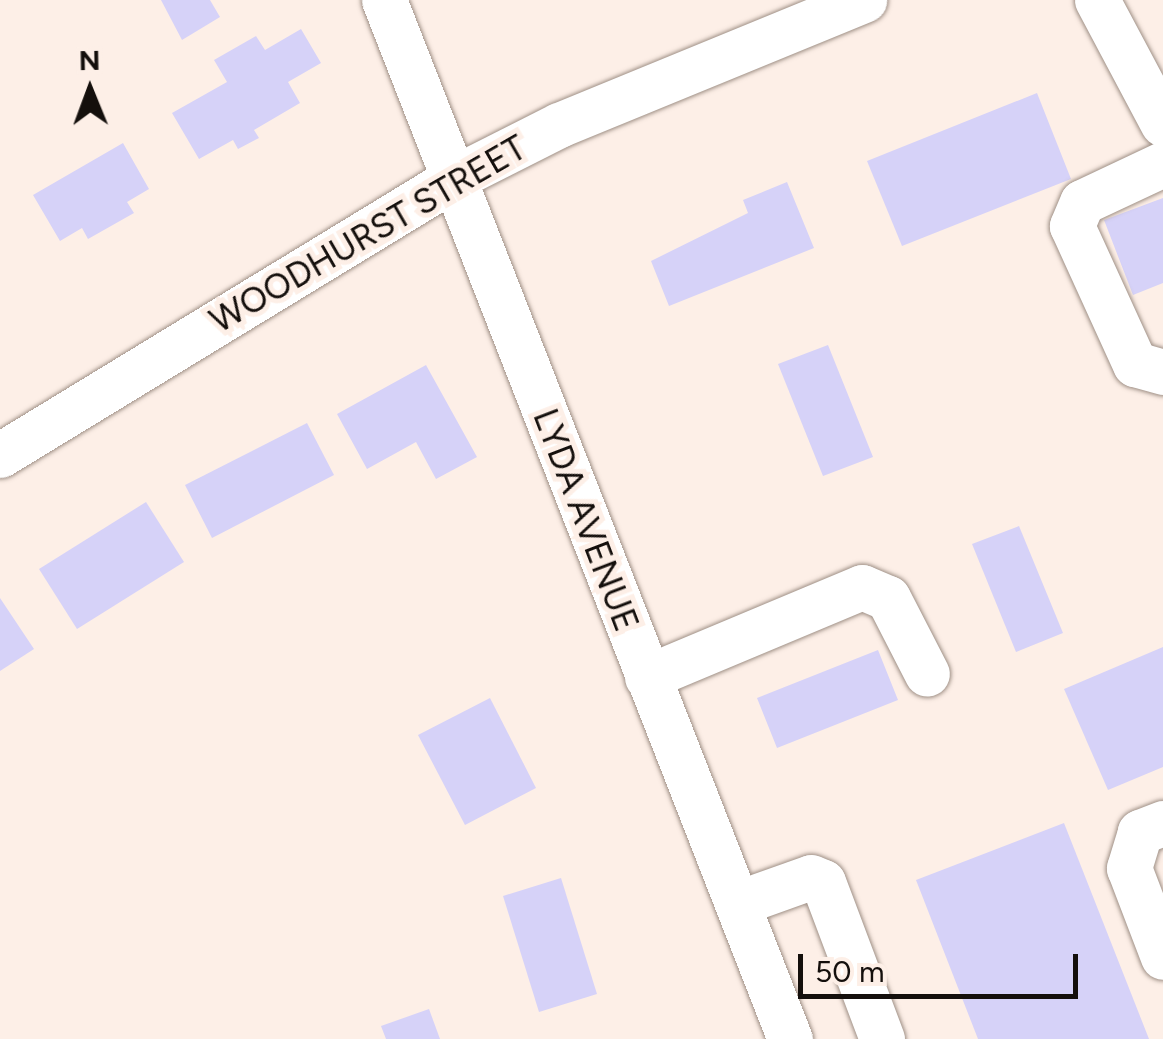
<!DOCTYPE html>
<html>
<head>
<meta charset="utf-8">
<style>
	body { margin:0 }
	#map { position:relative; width:1163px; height:1039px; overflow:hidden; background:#fdefe7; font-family:Figtree,sans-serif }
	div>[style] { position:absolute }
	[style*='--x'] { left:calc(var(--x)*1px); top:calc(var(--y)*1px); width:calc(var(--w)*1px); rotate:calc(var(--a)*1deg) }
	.building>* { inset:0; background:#d6d2f8 }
	.roads { filter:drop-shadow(0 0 2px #9f9086) drop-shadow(0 0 2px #9f9086) }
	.minor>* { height:45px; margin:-22.5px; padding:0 22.5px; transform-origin:22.5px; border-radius:22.5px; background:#fff }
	span { translate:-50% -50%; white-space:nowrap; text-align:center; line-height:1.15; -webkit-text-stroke:10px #fdefe7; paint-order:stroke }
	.street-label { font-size:35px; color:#140f0c }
	.north { position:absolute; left:40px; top:40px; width:100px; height:100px; -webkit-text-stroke:8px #fdefe7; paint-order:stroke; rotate:359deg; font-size:28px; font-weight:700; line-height:40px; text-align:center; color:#140f0c }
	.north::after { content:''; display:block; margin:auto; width:35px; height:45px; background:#140f0c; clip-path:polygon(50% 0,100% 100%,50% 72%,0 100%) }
	.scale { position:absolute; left:798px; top:954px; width:280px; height:45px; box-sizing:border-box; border:5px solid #140f0c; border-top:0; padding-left:12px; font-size:30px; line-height:35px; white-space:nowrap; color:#140f0c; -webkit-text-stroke:8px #fdefe7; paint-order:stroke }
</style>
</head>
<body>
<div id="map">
	<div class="building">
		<i style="clip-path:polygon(161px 0,210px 0,220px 17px,182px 40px)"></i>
		<i style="clip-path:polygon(301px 29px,321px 63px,288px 82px,300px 103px,254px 130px,259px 138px,238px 149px,233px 140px,199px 159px,172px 113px,227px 82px,214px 60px,256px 36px,265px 50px)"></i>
		<i style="clip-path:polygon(1037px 93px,1071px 179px,902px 246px,867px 161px)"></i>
		<i style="clip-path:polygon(123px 143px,149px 189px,127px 202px,134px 213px,88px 239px,82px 228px,60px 241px,33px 195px)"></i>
		<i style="clip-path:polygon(787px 182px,814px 248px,669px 306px,651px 261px,748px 213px,743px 200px)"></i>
		<i style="clip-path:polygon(1163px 198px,1163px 283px,1133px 295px,1104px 220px)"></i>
		<i style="clip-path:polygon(828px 345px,873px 457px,823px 476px,778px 364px)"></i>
		<i style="clip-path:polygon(426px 365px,477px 457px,436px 479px,416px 442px,367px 469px,337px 414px)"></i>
		<i style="clip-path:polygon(307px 423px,334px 475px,212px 538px,185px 485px)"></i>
		<i style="clip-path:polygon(146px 502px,184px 562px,77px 629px,39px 569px)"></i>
		<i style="clip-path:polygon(1019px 526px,1063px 633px,1016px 652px,972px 544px)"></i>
		<i style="clip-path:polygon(0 598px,34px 649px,0 671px)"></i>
		<i style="clip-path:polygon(1163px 647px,1163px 767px,1108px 790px,1064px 689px)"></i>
		<i style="clip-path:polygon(878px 650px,898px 700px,777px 748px,757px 698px)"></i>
		<i style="clip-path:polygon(490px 698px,536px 788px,465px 825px,418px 735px)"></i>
		<i style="clip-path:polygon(1064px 823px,1149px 1039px,978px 1039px,916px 880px)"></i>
		<i style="clip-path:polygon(561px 878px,597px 994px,539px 1012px,503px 896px)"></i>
		<i style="clip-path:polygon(429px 1009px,440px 1039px,386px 1039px,381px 1026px)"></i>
	</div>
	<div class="roads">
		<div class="minor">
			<i style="--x:384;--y:0;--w:1116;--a:68.66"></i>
			<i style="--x:1097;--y:0;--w:140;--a:62"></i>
			<i style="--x:1163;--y:164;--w:89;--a:154.9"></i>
			<i style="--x:1082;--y:202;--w:26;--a:113"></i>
			<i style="--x:1072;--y:226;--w:152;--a:65.5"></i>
			<i style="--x:1135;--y:364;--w:29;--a:16"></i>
			<i style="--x:0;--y:455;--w:536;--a:-31.35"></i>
			<i style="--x:458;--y:176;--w:113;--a:-26.8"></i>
			<i style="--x:559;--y:125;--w:330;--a:-22.3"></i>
			<i style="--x:647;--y:677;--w:233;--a:-22.7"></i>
			<i style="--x:862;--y:587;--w:28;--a:23"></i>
			<i style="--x:888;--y:598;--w:85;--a:62.8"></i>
			<i style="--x:1163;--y:823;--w:25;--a:159"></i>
			<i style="--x:1140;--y:832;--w:38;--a:107"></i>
			<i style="--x:1129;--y:868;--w:95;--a:69.1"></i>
			<i style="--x:738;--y:903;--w:77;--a:-19.6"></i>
			<i style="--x:811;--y:877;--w:13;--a:23"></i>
			<i style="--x:823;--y:882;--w:168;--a:69.4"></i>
		</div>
	</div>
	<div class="street-label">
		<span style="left:368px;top:234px;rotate:-30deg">WOODHURST STREET</span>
		<span style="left:586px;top:520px;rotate:69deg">LYDA AVENUE</span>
	</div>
	<div class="north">N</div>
	<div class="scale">50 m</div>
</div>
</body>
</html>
